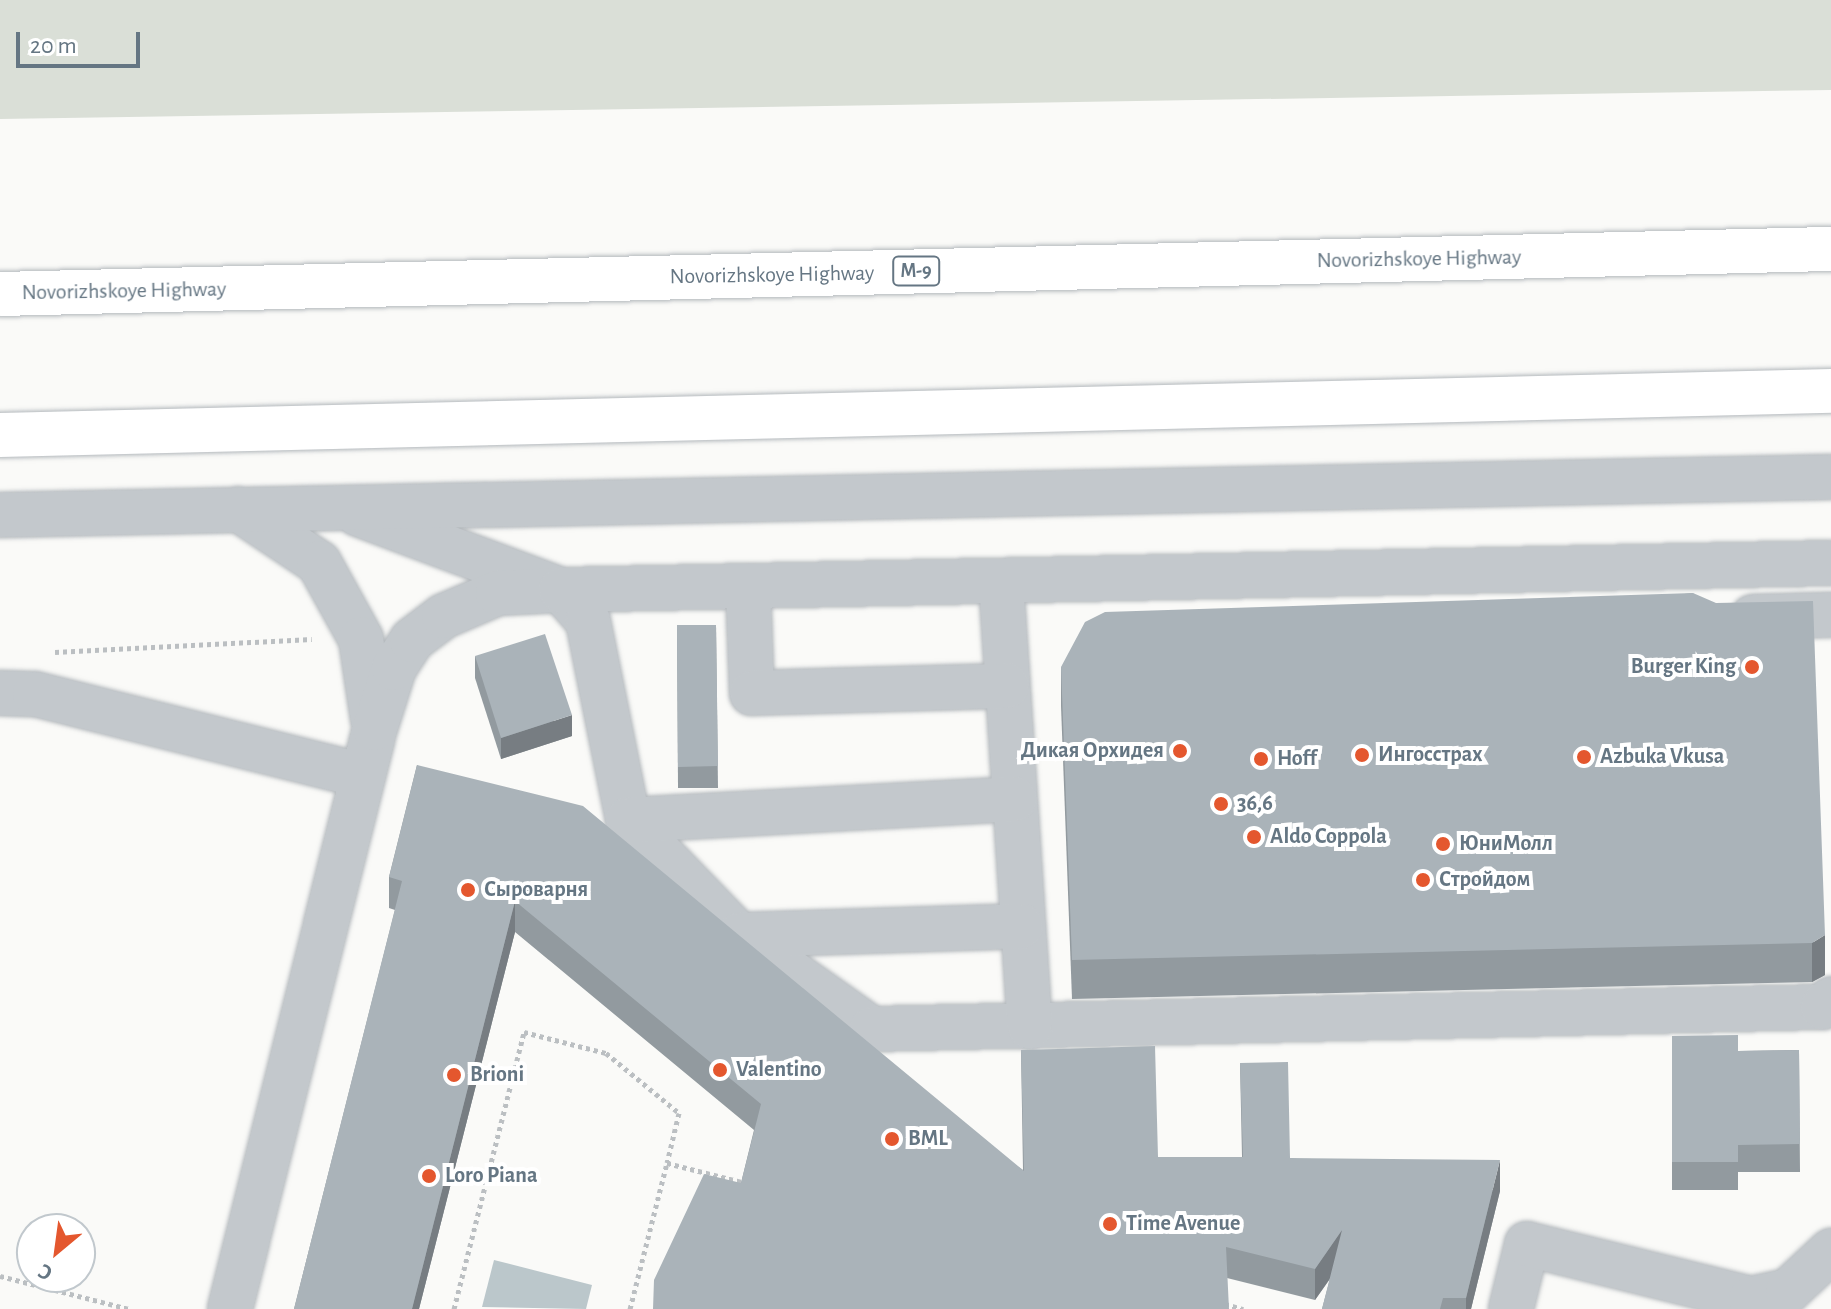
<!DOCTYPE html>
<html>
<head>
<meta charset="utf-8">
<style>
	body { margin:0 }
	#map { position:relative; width:1831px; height:1309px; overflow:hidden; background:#fafaf8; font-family:"Alegreya Sans",sans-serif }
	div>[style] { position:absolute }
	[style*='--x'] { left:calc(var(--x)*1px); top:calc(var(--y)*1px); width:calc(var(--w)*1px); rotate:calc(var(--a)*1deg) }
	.green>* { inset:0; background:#dadfd7 }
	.water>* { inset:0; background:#bbc7cb }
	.path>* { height:5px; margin-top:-2.5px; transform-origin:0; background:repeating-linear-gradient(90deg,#bbbfc2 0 4px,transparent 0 8px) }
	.roads { filter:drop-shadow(0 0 2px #b4b9bd) drop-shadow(0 0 2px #b4b9bd) }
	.minor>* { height:44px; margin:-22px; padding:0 22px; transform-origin:22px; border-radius:22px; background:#c3c8cc }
	.highway>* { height:44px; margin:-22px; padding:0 22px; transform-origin:22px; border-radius:22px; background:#fff }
	.wall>* { inset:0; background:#929a9f }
	.shaded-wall>* { inset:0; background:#777d82 }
	.building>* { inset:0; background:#aab3b9 }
	.dots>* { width:22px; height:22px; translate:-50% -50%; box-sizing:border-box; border:4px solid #fff; border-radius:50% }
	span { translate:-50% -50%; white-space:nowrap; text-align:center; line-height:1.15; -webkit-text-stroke:8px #fff; paint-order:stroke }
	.shield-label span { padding:2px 6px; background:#fff; border:2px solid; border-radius:6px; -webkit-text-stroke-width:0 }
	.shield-label { font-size:20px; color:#657683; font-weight:700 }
	.street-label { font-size:22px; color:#657683 }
	.poi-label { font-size:22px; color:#657683; font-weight:700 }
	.right { translate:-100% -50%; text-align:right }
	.left { translate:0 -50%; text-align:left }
	.north { position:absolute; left:16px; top:1213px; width:80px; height:80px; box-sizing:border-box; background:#fff; border:2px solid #c1c8cd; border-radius:50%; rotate:209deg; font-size:22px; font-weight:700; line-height:32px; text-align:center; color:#657683 }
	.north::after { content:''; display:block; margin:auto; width:28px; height:36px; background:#e4572e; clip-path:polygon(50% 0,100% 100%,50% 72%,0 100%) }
	.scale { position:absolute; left:16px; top:32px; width:124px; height:36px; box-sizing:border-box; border:4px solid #657683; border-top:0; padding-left:10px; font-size:24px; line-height:28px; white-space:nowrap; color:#657683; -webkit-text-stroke:6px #fff; paint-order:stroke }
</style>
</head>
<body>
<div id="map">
	<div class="green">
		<i style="clip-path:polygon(0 0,1831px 0,1831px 90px,0 119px)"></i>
	</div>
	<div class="water">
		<i style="clip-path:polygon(494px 1260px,592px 1285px,586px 1309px,482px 1307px)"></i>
	</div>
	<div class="path">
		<i style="--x:55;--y:652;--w:257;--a:-2.9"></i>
		<i style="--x:0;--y:1276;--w:133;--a:14.3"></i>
		<i style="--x:1225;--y:1304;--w:19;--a:16"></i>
		<i style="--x:454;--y:1309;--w:286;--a:-75.8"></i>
		<i style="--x:524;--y:1032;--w:85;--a:14.4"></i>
		<i style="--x:606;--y:1053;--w:94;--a:39.4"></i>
		<i style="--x:679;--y:1113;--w:51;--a:103.5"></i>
		<i style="--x:630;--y:1309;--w:151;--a:-75.8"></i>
		<i style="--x:667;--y:1163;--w:81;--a:14.2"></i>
	</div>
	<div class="roads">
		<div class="minor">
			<i style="--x:238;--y:509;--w:97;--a:33.7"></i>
			<i style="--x:319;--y:563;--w:87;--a:61.1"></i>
			<i style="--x:361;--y:639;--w:81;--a:81.5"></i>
			<i style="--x:358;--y:514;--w:217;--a:20.5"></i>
			<i style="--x:561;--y:590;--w:41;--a:48.9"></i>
			<i style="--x:588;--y:621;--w:203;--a:78.6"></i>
			<i style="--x:628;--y:820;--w:160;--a:46"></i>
			<i style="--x:739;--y:935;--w:163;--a:35.3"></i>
			<i style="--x:872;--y:1029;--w:951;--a:-1.33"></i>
			<i style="--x:1823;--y:1007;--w:11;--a:-45"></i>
			<i style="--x:0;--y:515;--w:1831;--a:-1.19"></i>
			<i style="--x:1001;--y:581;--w:447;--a:86.3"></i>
			<i style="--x:748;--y:586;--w:107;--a:87.9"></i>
			<i style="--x:752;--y:693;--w:255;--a:-1.6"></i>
			<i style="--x:1753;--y:617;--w:78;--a:-1.5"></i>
			<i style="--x:0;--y:693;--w:35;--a:2"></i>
			<i style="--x:35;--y:694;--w:338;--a:14"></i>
			<i style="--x:628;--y:820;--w:387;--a:-3.1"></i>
			<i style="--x:739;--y:935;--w:282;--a:-1.8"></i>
			<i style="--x:230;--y:1309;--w:599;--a:-75.99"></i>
			<i style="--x:375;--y:728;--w:63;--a:-72.4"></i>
			<i style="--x:394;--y:668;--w:33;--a:-57"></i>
			<i style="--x:412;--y:640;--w:40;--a:-37"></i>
			<i style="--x:444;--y:616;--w:59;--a:-23.1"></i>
			<i style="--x:498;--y:593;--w:63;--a:-2.7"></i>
			<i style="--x:561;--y:590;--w:1270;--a:-1.22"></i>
			<i style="--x:1511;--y:1309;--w:67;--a:-76.2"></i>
			<i style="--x:1527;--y:1244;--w:231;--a:13.8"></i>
			<i style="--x:1751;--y:1299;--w:38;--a:-12"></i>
			<i style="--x:1788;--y:1291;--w:59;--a:-42.9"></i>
		</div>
		<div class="highway">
			<i style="--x:0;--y:294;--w:1832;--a:-1.41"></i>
			<i style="--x:0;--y:435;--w:1832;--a:-1.38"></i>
		</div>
	</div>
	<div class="wall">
		<i style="clip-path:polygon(1693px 593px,1825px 975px,1812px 982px,1072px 999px,1061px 706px,1061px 667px)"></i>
		<i style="clip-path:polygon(677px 625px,716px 625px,718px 788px,678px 788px)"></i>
		<i style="clip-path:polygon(475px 656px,572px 736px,501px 759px,475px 678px)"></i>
		<i style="clip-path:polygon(417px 765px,1023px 1170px,1021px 1050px,1158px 1157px,1242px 1157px,1240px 1063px,1290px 1158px,1500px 1191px,1471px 1309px,1322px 1309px,1330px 1279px,1315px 1300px,1227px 1278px,741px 1183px,754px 1130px,515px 932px,419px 1309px,294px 1309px,395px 910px,389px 908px,389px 877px)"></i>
		<i style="clip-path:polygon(1672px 1036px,1738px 1051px,1799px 1050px,1800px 1172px,1738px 1172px,1738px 1190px,1672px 1190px)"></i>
	</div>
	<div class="shaded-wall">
		<i style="clip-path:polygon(572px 715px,572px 736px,501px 759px,501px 738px)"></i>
		<i style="clip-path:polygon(515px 901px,515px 932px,419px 1309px,412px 1309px)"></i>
		<i style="clip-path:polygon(1825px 935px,1825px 975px,1812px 982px,1812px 943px)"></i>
		<i style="clip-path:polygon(1500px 1160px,1500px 1191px,1471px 1309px,1466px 1309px,1466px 1298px)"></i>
		<i style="clip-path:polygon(1342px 1230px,1342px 1261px,1315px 1300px,1315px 1269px)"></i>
	</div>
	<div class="building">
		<i style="clip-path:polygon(1693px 593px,1716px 603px,1813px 601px,1825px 935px,1812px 943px,1072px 960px,1061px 667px,1085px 622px,1105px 612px)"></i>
		<i style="clip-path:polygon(677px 625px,716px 625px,718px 766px,678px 767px)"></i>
		<i style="clip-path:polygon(545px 634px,572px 715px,501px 738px,475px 656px)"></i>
		<i style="clip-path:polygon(417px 765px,583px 806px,1024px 1171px,1021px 1050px,1155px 1046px,1158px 1157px,1243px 1157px,1240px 1063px,1288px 1062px,1290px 1158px,1500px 1160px,1466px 1298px,1443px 1298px,1440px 1309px,1322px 1309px,1342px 1230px,1315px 1269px,1226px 1247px,1229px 1309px,653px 1309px,654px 1280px,704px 1174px,741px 1183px,761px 1104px,515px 901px,412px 1309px,294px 1309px,402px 881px,389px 877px)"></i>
		<i style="clip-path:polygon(1738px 1035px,1738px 1051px,1799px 1050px,1800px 1144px,1738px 1145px,1738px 1162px,1672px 1162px,1672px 1036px)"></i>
	</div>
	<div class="dots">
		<i style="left:1752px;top:667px;background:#e4572e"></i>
		<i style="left:1180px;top:751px;background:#e4572e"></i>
		<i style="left:1362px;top:755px;background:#e4572e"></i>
		<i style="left:1584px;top:757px;background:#e4572e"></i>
		<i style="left:1261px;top:759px;background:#e4572e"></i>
		<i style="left:1221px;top:804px;background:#e4572e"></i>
		<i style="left:1254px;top:837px;background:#e4572e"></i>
		<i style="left:1443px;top:844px;background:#e4572e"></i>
		<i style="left:1423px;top:880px;background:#e4572e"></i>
		<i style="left:468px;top:890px;background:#e4572e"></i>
		<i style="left:720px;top:1070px;background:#e4572e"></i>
		<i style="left:454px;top:1075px;background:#e4572e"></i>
		<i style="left:892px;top:1139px;background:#e4572e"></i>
		<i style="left:429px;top:1176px;background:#e4572e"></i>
		<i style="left:1110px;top:1224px;background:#e4572e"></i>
	</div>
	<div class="shield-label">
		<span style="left:916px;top:271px">М-9</span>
	</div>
	<div class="street-label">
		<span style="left:1419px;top:259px;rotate:-1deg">Novorizhskoye Highway</span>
		<span style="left:772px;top:275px;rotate:-1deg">Novorizhskoye Highway</span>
		<span style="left:124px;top:291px;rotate:-1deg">Novorizhskoye Highway</span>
	</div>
	<div class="poi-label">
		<span class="right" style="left:1736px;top:667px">Burger King</span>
		<span class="right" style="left:1164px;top:751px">Дикая Орхидея</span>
		<span class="left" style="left:1378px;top:755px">Ингосстрах</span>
		<span class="left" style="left:1600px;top:757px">Azbuka Vkusa</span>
		<span class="left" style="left:1277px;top:759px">Hoff</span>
		<span class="left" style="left:1237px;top:804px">36,6</span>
		<span class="left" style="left:1270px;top:837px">Aldo Coppola</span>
		<span class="left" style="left:1459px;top:844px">ЮниМолл</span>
		<span class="left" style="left:1439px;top:880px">Стройдом</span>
		<span class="left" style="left:484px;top:890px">Сыроварня</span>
		<span class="left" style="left:736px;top:1070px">Valentino</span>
		<span class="left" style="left:470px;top:1075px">Brioni</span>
		<span class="left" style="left:908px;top:1139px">BML</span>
		<span class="left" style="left:445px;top:1176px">Loro Piana</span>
		<span class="left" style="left:1126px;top:1224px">Time Avenue</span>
	</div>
	<div class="north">С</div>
	<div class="scale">20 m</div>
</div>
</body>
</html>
